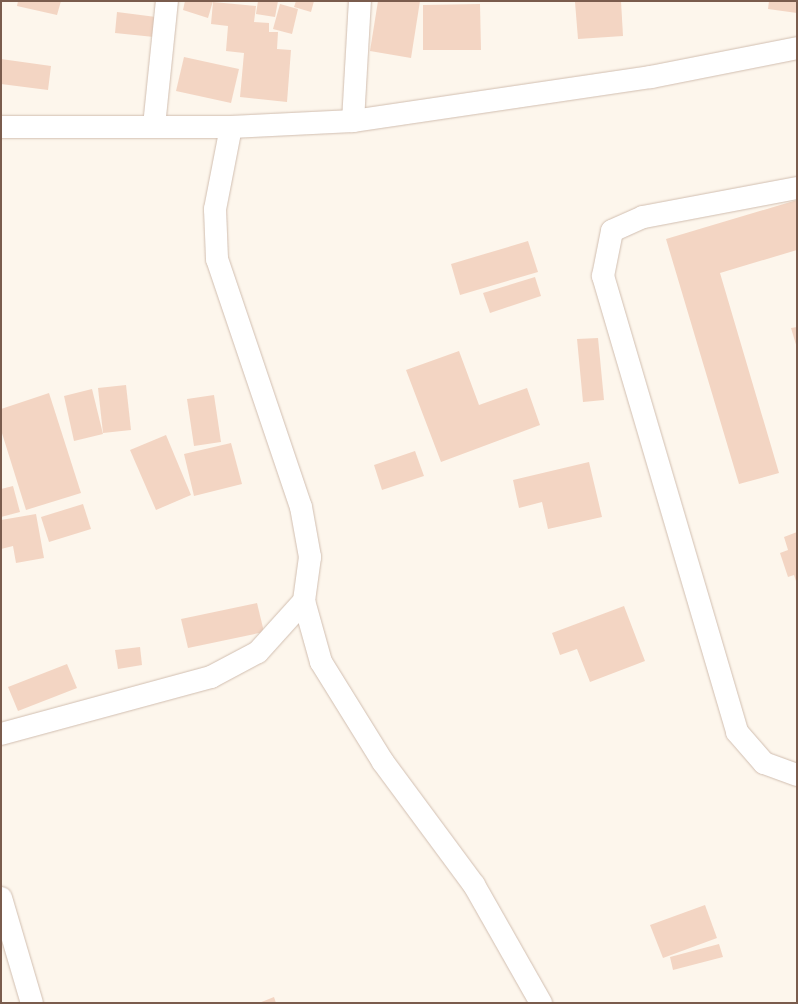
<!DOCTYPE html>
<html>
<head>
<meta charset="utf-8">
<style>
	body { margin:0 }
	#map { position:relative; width:798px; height:1004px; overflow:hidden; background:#fdf6ec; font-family:"Sofia Sans Condensed",sans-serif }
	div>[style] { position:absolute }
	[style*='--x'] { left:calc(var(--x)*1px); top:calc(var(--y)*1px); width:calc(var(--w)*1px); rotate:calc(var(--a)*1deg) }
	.building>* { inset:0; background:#f3d5c3 }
	.roads { filter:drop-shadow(0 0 1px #d1beb0) drop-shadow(0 0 1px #d1beb0) }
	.minor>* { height:22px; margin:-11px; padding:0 11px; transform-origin:11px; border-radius:11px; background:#fff }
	span { translate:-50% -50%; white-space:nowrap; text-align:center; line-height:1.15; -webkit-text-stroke:3px #fffaf3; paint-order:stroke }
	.frame { position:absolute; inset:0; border:2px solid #7a5c4d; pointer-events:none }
</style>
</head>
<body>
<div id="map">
	<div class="building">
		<i style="clip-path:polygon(18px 1px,61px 1px,57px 15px,17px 6px)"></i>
		<i style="clip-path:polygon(185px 1px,213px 1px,208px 18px,183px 10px)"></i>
		<i style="clip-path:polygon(258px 1px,278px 1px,275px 17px,256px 14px)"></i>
		<i style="clip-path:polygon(296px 1px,314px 1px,311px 12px,294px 7px)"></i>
		<i style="clip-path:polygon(378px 1px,420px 1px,411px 58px,370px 51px)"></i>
		<i style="clip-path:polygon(621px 1px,623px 36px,578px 39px,575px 2px)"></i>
		<i style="clip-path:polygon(769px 1px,797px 1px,797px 13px,768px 9px)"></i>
		<i style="clip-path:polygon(213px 2px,256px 6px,254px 22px,269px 23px,269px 32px,278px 32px,277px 49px,291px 50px,287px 102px,240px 97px,244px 53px,226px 51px,228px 26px,211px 24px)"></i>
		<i style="clip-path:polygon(280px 4px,298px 9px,292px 34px,273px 29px)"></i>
		<i style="clip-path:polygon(480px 4px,481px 50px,423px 50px,423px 5px)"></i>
		<i style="clip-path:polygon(117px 12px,156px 17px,154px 37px,115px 33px)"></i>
		<i style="clip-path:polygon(184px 57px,239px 69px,231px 103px,176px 91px)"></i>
		<i style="clip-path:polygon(1px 59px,51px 66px,48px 90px,1px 84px)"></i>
		<i style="clip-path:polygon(797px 200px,797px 250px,720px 273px,779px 473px,739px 484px,666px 239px)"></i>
		<i style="clip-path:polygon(528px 241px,538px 272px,460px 295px,451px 264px)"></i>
		<i style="clip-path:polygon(535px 277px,541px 296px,490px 313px,483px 293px)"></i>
		<i style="clip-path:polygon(797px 327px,797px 348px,791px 328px)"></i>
		<i style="clip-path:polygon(598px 338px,604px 400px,583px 402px,577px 339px)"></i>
		<i style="clip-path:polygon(459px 351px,479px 405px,527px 388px,540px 425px,441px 462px,406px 370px)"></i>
		<i style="clip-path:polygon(126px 385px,131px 430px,103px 433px,98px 388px)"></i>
		<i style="clip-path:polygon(92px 389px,103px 434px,74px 441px,64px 396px)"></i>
		<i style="clip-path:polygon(49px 393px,81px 493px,26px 510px,1px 430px,1px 409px)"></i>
		<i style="clip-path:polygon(214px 395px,221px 442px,194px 446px,187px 399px)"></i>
		<i style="clip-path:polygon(166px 435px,191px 495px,156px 510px,130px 450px)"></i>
		<i style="clip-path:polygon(231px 443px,242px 484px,194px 496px,184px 454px)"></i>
		<i style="clip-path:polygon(415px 451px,424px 476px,382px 490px,374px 465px)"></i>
		<i style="clip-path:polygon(589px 462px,602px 517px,548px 529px,542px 502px,519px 508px,513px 480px)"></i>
		<i style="clip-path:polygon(13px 486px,20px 512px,1px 517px,1px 489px)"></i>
		<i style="clip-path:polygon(83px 504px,91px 529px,49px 542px,41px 517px)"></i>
		<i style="clip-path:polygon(36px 514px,44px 558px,16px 563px,13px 546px,1px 549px,1px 520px)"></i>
		<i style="clip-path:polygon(797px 532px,797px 584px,794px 575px,788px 577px,780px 553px,788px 550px,784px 537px)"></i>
		<i style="clip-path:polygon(257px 603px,264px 632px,188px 648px,181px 619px)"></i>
		<i style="clip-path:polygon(624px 606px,645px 661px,590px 682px,577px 649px,560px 655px,552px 633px)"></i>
		<i style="clip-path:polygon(140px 647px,142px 665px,118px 669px,115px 650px)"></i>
		<i style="clip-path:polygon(67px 664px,77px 688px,18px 711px,8px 687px)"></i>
		<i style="clip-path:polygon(705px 905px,717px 938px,663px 958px,650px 925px)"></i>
		<i style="clip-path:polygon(719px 944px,723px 957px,673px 970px,670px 957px)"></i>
		<i style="clip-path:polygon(274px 997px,276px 1003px,259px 1003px)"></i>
	</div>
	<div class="roads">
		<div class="minor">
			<i style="--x:353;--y:121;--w:120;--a:-86.7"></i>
			<i style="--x:154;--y:126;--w:126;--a:-84.1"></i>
			<i style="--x:1;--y:127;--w:230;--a:0"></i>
			<i style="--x:231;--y:127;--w:122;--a:-2.8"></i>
			<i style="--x:353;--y:121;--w:301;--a:-8.4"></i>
			<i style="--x:651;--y:77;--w:149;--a:-11.2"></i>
			<i style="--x:231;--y:127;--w:84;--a:101"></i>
			<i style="--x:215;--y:209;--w:50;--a:87.7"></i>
			<i style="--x:217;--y:259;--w:262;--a:71.3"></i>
			<i style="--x:301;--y:507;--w:51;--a:79.8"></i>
			<i style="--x:310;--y:557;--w:44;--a:97.8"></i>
			<i style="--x:304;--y:601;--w:63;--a:74.4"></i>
			<i style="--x:321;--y:662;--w:118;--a:58.2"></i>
			<i style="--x:383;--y:762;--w:153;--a:53.5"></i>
			<i style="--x:474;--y:885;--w:136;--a:60.4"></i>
			<i style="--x:797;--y:188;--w:157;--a:169.3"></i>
			<i style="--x:643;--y:217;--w:34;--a:156"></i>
			<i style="--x:612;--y:231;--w:46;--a:101.3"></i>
			<i style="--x:603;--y:276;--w:475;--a:73.6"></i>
			<i style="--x:737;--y:732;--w:41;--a:48.9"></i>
			<i style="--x:764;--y:763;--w:35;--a:20"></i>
			<i style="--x:1;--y:734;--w:218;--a:-15.2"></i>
			<i style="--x:211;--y:677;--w:53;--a:-28"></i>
			<i style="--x:258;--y:652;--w:69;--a:-48"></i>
			<i style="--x:1;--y:898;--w:109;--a:73.6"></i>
		</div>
	</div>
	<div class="frame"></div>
</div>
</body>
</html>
